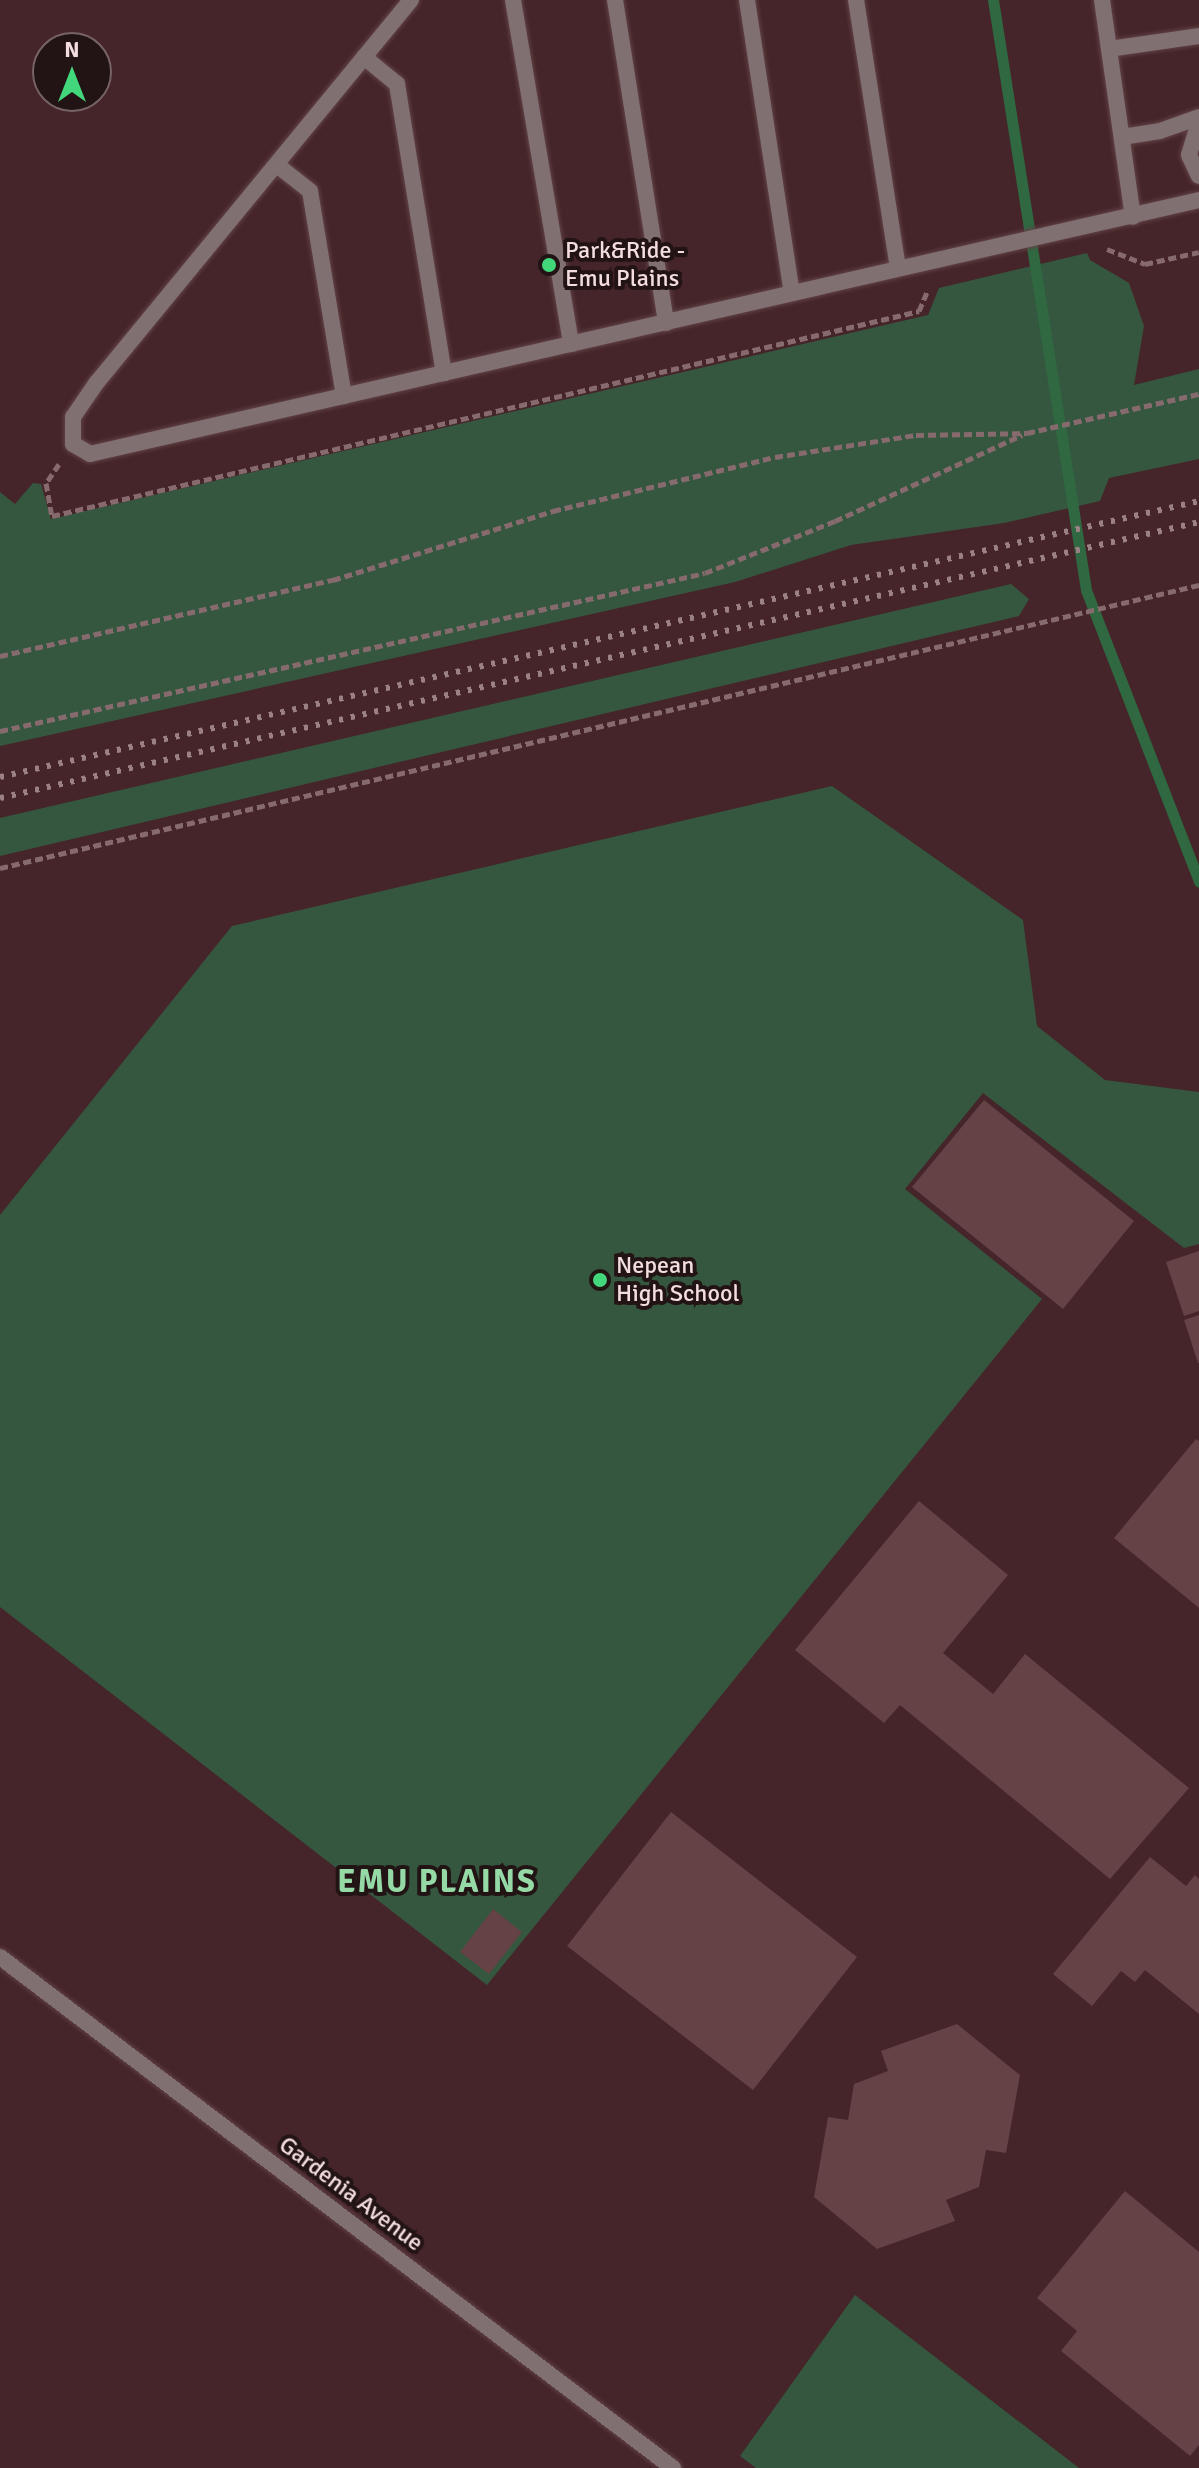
<!DOCTYPE html>
<html>
<head>
<meta charset="utf-8">
<style>
	body { margin:0 }
	#map { position:relative; width:1199px; height:2468px; overflow:hidden; background:#452529; font-family:Signika,sans-serif }
	div>[style] { position:absolute }
	[style*='--x'] { left:calc(var(--x)*1px); top:calc(var(--y)*1px); width:calc(var(--w)*1px); rotate:calc(var(--a)*1deg) }
	.green>* { inset:0; background:#35573f }
	.stream>* { height:11px; margin:-5.5px; padding:0 5.5px; transform-origin:5.5px; border-radius:5.5px; background:#2f6841 }
	.building>* { inset:0; background:#644245 }
	.path>* { height:5px; margin-top:-2.5px; transform-origin:0; background:repeating-linear-gradient(90deg,#866a6d 0 8px,transparent 0 12px) }
	.roads { filter:drop-shadow(0 0 2px #614246) drop-shadow(0 0 2px #614246) }
	.service>* { height:16px; margin:-8px; padding:0 8px; transform-origin:8px; border-radius:8px; background:#817071 }
	.minor>* { height:16px; margin:-8px; padding:0 8px; transform-origin:8px; border-radius:8px; background:#817071 }
	.rail>* { height:6px; margin-top:-3px; transform-origin:0; background:repeating-linear-gradient(90deg,#9c8184 0 4px,transparent 0 12px) }
	.dots>* { width:22px; height:22px; translate:-50% -50%; box-sizing:border-box; border:4px solid #221314; border-radius:50% }
	span { translate:-50% -50%; white-space:nowrap; text-align:center; line-height:1.15; -webkit-text-stroke:8px #221314; paint-order:stroke }
	.poi-label { font-size:24px; color:#f3dddf }
	.left { translate:0 -50%; text-align:left }
	.street-label { font-size:24px; color:#f3dddf }
	.district-label { font-size:32px; color:#94d9a6; font-weight:700; letter-spacing:2px }
	.north { position:absolute; left:32px; top:32px; width:80px; height:80px; box-sizing:border-box; background:#221314; border:2px solid #766465; border-radius:50%; rotate:0deg; font-size:22px; font-weight:700; line-height:32px; text-align:center; color:#f3dddf }
	.north::after { content:''; display:block; margin:auto; width:28px; height:36px; background:#43d77b; clip-path:polygon(50% 0,100% 100%,50% 72%,0 100%) }
</style>
</head>
<body>
<div id="map">
	<div class="green">
		<i style="clip-path:polygon(1087px 253px,1090px 260px,1129px 283px,1144px 326px,1134px 385px,1199px 369px,1199px 459px,1109px 478px,1100px 501px,1004px 523px,851px 545px,735px 582px,0 746px,0 492px,15px 504px,33px 483px,41px 484px,51px 519px,928px 315px,939px 288px)"></i>
		<i style="clip-path:polygon(1011px 584px,1029px 599px,1019px 616px,0 856px,0 818px)"></i>
		<i style="clip-path:polygon(832px 786px,1023px 920px,1037px 1026px,1105px 1080px,1199px 1092px,1199px 1244px,1184px 1248px,983px 1093px,905px 1189px,1042px 1299px,487px 1985px,0 1607px,0 1215px,232px 926px)"></i>
		<i style="clip-path:polygon(855px 2295px,1079px 2468px,756px 2468px,740px 2456px)"></i>
	</div>
	<div class="stream">
		<i style="--x:993;--y:0;--w:597;--a:81.04"></i>
		<i style="--x:1086;--y:590;--w:313;--a:68.8"></i>
	</div>
	<div class="building">
		<i style="clip-path:polygon(984px 1100px,1134px 1221px,1063px 1309px,912px 1187px)"></i>
		<i style="clip-path:polygon(1199px 1251px,1199px 1311px,1184px 1316px,1166px 1262px)"></i>
		<i style="clip-path:polygon(1199px 1315px,1199px 1363px,1198px 1363px,1184px 1320px)"></i>
		<i style="clip-path:polygon(1196px 1439px,1199px 1441px,1199px 1608px,1114px 1538px)"></i>
		<i style="clip-path:polygon(919px 1501px,1008px 1575px,943px 1653px,993px 1694px,1025px 1654px,1189px 1788px,1110px 1879px,900px 1705px,884px 1723px,795px 1650px)"></i>
		<i style="clip-path:polygon(671px 1812px,857px 1957px,753px 2090px,567px 1946px)"></i>
		<i style="clip-path:polygon(1150px 1857px,1186px 1886px,1195px 1875px,1199px 1879px,1199px 2014px,1145px 1970px,1135px 1982px,1121px 1971px,1092px 2006px,1053px 1974px)"></i>
		<i style="clip-path:polygon(493px 1909px,522px 1932px,489px 1974px,460px 1952px)"></i>
		<i style="clip-path:polygon(957px 2024px,1020px 2075px,1006px 2153px,986px 2150px,979px 2187px,946px 2200px,955px 2221px,877px 2249px,814px 2197px,828px 2117px,848px 2120px,854px 2084px,888px 2071px,881px 2051px)"></i>
		<i style="clip-path:polygon(1125px 2191px,1199px 2252px,1199px 2445px,1190px 2456px,1061px 2351px,1077px 2331px,1037px 2298px)"></i>
	</div>
	<div class="path">
		<i style="--x:1107;--y:249;--w:41;--a:21.5"></i>
		<i style="--x:1145;--y:264;--w:55;--a:-12.5"></i>
		<i style="--x:59;--y:464;--w:23;--a:124"></i>
		<i style="--x:46;--y:483;--w:34;--a:80"></i>
		<i style="--x:52;--y:516;--w:891;--a:-13.3"></i>
		<i style="--x:919;--y:311;--w:23;--a:-67"></i>
		<i style="--x:0;--y:656;--w:342;--a:-12.9"></i>
		<i style="--x:333;--y:580;--w:231;--a:-17.4"></i>
		<i style="--x:553;--y:511;--w:228;--a:-13.7"></i>
		<i style="--x:775;--y:457;--w:143;--a:-8.9"></i>
		<i style="--x:916;--y:435;--w:111;--a:-1"></i>
		<i style="--x:1027;--y:433;--w:176;--a:-12.8"></i>
		<i style="--x:0;--y:731;--w:722;--a:-12.63"></i>
		<i style="--x:705;--y:573;--w:140;--a:-21.8"></i>
		<i style="--x:835;--y:521;--w:206;--a:-24.7"></i>
		<i style="--x:0;--y:868;--w:1232;--a:-13.28"></i>
	</div>
	<div class="roads">
		<div class="service">
			<i style="--x:411;--y:0;--w:494;--a:129.4"></i>
			<i style="--x:97;--y:382;--w:42;--a:124.4"></i>
			<i style="--x:73;--y:417;--w:27;--a:90"></i>
			<i style="--x:73;--y:444;--w:20;--a:30"></i>
			<i style="--x:90;--y:454;--w:1138;--a:-12.9"></i>
			<i style="--x:513;--y:0;--w:349;--a:80.4"></i>
			<i style="--x:615;--y:0;--w:327;--a:81"></i>
			<i style="--x:747;--y:0;--w:296;--a:81.3"></i>
			<i style="--x:856;--y:0;--w:271;--a:81.1"></i>
			<i style="--x:1102;--y:0;--w:219;--a:81.9"></i>
			<i style="--x:1109;--y:49;--w:91;--a:-8.2"></i>
			<i style="--x:364;--y:57;--w:43;--a:39.3"></i>
			<i style="--x:397;--y:84;--w:293;--a:80.8"></i>
			<i style="--x:1199;--y:122;--w:34;--a:107"></i>
			<i style="--x:1189;--y:155;--w:23;--a:65"></i>
			<i style="--x:1122;--y:137;--w:38;--a:-9"></i>
			<i style="--x:1160;--y:131;--w:41;--a:-19.7"></i>
			<i style="--x:277;--y:165;--w:42;--a:38.2"></i>
			<i style="--x:310;--y:191;--w:208;--a:80.6"></i>
		</div>
		<div class="minor">
			<i style="--x:0;--y:1957;--w:845;--a:37.21"></i>
		</div>
	</div>
	<div class="rail">
		<i style="--x:0;--y:777;--w:1230;--a:-12.96"></i>
		<i style="--x:0;--y:798;--w:1230;--a:-12.96"></i>
	</div>
	<div class="dots">
		<i style="left:549px;top:265px;background:#43d77b"></i>
		<i style="left:600px;top:1280px;background:#43d77b"></i>
	</div>
	<div class="poi-label">
		<span class="left" style="left:565px;top:265px">Park&amp;Ride -<br>Emu Plains</span>
		<span class="left" style="left:616px;top:1280px">Nepean<br>High School</span>
	</div>
	<div class="street-label">
		<span style="left:351px;top:2194px;rotate:37deg">Gardenia Avenue</span>
	</div>
	<div class="district-label">
		<span style="left:437px;top:1882px">EMU PLAINS</span>
	</div>
	<div class="north">N</div>
</div>
</body>
</html>
